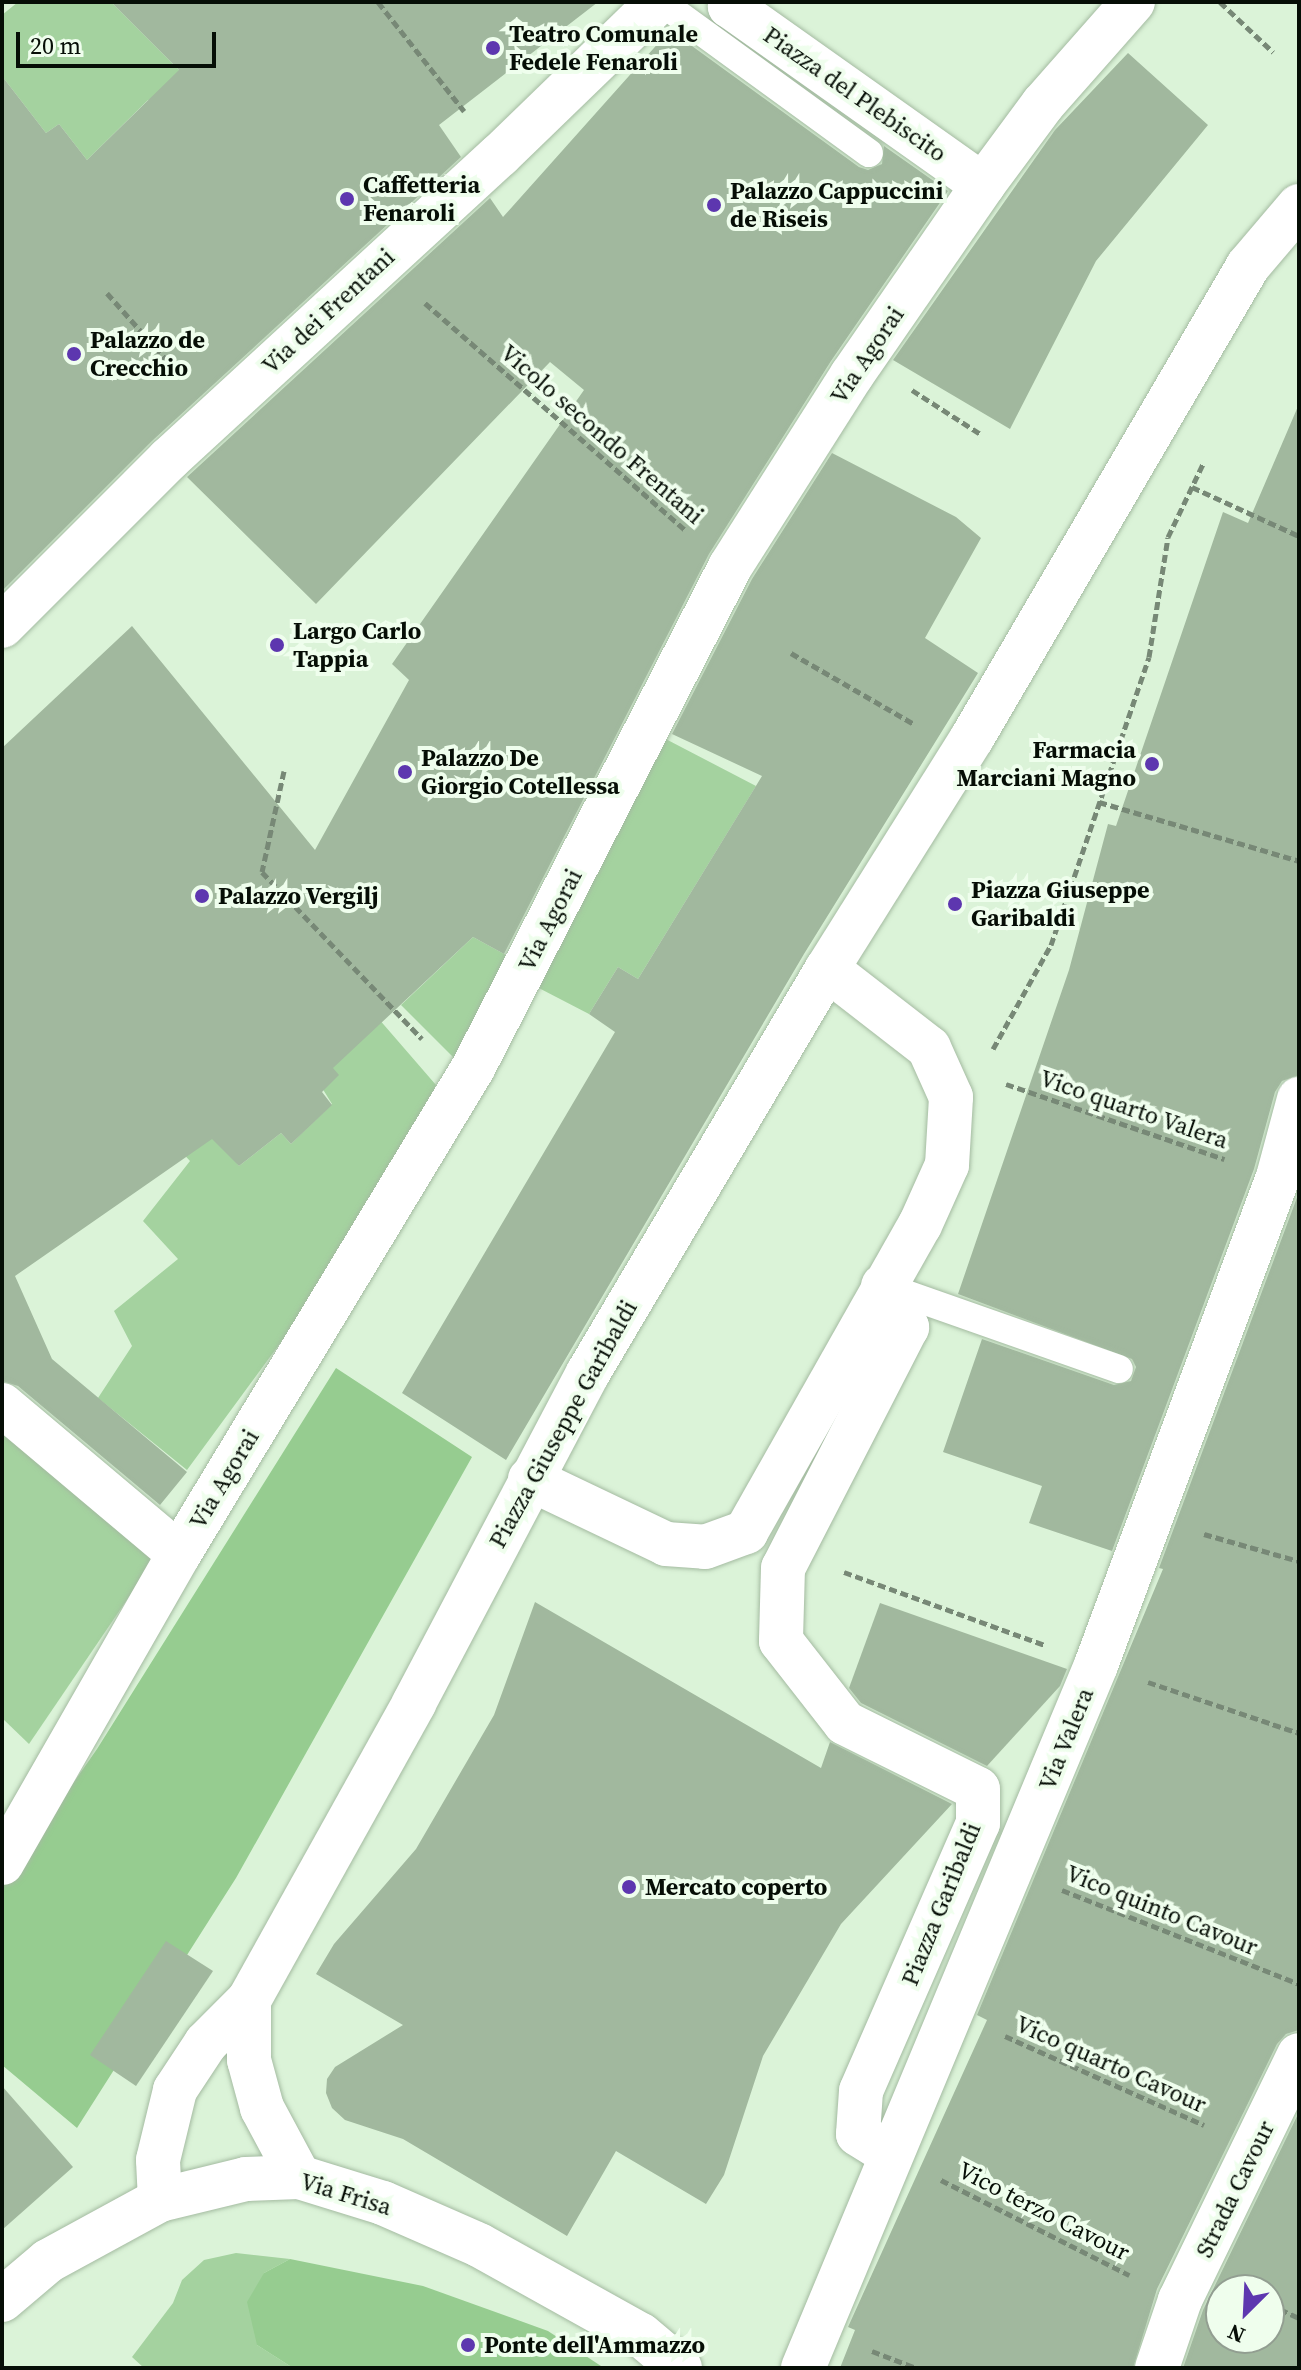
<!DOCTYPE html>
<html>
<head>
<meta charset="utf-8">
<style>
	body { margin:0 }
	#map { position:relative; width:1301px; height:2370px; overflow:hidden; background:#dbf3d8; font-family:"Source Serif 4",serif }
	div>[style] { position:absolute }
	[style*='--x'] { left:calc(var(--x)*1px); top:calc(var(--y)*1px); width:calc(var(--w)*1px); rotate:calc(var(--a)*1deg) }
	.green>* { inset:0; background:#a4d29f }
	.forest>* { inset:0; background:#96cc90 }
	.building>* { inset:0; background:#a1b89e }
	.path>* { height:5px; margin-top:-2.5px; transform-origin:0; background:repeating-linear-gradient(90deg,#778876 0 8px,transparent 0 12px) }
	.roads { filter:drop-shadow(0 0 2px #a4bba1) drop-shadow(0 0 2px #a4bba1) }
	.lane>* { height:28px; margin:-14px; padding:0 14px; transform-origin:14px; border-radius:14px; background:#fff }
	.street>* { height:44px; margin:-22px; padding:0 22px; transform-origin:22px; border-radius:22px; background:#fff }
	.secondary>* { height:44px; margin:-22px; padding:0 22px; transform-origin:22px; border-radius:22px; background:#fff }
	.dots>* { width:22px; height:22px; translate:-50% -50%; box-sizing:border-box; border:4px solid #effeed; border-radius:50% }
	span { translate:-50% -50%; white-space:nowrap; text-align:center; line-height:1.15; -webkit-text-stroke:8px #effeed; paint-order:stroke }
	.poi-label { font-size:24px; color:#060e06; font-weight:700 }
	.left { translate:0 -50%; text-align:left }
	.right { translate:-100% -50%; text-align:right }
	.street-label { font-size:24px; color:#060e06 }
	.frame { position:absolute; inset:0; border:4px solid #060e06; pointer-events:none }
	.north { position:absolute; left:1205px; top:2274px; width:80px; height:80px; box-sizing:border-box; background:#effeed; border:2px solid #929e91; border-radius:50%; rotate:204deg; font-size:22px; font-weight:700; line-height:32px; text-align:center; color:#060e06 }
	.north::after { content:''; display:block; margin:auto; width:28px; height:36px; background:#5d37af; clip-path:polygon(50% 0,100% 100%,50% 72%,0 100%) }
	.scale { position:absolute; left:16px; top:32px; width:200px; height:36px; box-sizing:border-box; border:4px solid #060e06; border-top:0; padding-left:10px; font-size:24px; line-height:28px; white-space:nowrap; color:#060e06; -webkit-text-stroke:6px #effeed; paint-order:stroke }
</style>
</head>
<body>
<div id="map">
	<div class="green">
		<i style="clip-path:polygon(18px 2px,111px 2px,200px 91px,148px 100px,87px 160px,59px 124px,46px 133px,2px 76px,2px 15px)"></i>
		<i style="clip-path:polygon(658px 735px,756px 786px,638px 979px,618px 967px,589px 1014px,533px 985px)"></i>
		<i style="clip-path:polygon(307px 936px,436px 1085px,410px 1148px,345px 1255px,187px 1470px,98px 1398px,132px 1346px,114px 1311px,178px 1259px,143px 1221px,190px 1161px,94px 1057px,134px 1026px,239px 1166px,281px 1133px,291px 1144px,332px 1104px,256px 981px)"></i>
		<i style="clip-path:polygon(473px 937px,515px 960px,459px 1063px,401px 1005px)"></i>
		<i style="clip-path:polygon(2px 1430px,156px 1557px,29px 1744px,2px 1718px)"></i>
		<i style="clip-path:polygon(236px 2253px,290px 2259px,264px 2273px,257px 2345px,293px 2368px,144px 2368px,132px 2357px,173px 2303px,182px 2280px,204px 2260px)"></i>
	</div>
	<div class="forest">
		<i style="clip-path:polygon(336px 1368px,472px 1457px,236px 1878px,77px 2128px,2px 2065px,2px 1885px,97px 1749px)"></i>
		<i style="clip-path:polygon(290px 2259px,423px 2286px,548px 2331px,604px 2368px,293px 2368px,257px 2345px,247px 2302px,264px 2273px)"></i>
	</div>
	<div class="building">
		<i style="clip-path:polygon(111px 2px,598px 2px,439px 125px,461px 157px,152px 441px,2px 591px,2px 76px,46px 133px,59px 124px,87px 160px,179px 70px)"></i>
		<i style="clip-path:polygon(670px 30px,859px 167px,868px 170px,882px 164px,884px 146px,948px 191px,831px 361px,709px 554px,504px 954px,473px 937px,333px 1068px,339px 1075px,322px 1092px,332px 1105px,291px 1144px,281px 1133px,239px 1166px,212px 1139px,15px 1276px,52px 1359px,187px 1472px,160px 1505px,18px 1386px,2px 1381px,2px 748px,132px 626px,315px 850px,409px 680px,392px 664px,584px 390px,550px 362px,316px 604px,187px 477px,490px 198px,503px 217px)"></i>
		<i style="clip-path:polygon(1128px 53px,1208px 125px,1096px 261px,1010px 429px,893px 360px,1055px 130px)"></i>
		<i style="clip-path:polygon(1299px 404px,1299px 1075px,1282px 1081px,1275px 1092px,1254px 1169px,1112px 1551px,1029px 1523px,1042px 1486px,943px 1452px,982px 1339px,1114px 1385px,1131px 1381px,1136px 1367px,1132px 1359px,958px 1294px,1069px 970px,1108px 824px,1116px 826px,1223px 512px,1248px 523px)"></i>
		<i style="clip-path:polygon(832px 453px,956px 517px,981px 538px,925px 638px,978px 673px,804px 954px,506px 1460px,402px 1393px,615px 1032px,589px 1014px,618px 967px,638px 979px,762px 776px,672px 734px,752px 579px)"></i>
		<i style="clip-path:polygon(1299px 1192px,1299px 2030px,1286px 2034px,1277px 2044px,1157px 2289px,1133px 2368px,840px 2368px,855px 2330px,848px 2327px,987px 2020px,977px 2015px,1163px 1569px,1159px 1568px)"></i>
		<i style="clip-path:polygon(535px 1602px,821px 1768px,830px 1742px,952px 1804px,841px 1924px,763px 2056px,724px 2175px,706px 2204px,616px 2151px,567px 2236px,403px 2139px,345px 2120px,332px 2108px,326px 2093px,327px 2079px,335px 2067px,403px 2025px,316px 1974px,334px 1944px,416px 1849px,494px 1715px)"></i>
		<i style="clip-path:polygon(880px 1603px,1067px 1669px,1060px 1686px,987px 1766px,861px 1703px,849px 1688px)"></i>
		<i style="clip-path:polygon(166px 1941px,213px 1971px,136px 2086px,90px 2055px)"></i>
		<i style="clip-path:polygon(2px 2086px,73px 2167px,2px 2230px)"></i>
		<i style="clip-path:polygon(evenodd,1299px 2112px,1299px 2368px,1183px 2368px,1203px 2310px,1299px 2112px,1221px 2290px,1269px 2290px,1269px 2338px,1221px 2338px,1221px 2290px)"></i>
	</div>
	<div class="path">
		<i style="--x:378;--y:2;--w:139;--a:51.7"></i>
		<i style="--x:1220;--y:2;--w:73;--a:43.3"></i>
		<i style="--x:107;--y:293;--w:107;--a:48.4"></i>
		<i style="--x:425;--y:303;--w:347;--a:41.1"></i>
		<i style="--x:912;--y:390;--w:83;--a:32.7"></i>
		<i style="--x:1192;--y:487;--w:118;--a:24.6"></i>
		<i style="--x:791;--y:653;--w:142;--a:30"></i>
		<i style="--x:284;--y:771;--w:103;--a:102.3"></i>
		<i style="--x:262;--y:872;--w:231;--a:46.2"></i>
		<i style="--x:1099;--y:802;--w:209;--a:16.4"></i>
		<i style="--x:993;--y:1049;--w:119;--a:-60.9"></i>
		<i style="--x:1051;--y:945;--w:304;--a:-71.2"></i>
		<i style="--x:1149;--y:657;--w:121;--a:-81"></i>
		<i style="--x:1168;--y:537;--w:81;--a:-64.4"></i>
		<i style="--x:1006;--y:1084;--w:231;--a:19"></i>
		<i style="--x:1204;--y:1534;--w:99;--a:15.9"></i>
		<i style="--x:844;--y:1572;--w:214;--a:20"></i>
		<i style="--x:1148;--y:1682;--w:159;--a:18.7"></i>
		<i style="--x:1062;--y:1890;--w:255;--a:21.6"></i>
		<i style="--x:1005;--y:2036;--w:218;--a:24.1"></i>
		<i style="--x:941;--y:2180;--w:211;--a:26.8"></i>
		<i style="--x:1269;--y:2304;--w:33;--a:25"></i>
		<i style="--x:872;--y:2351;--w:47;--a:21.1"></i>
	</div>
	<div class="roads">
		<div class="lane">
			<i style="--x:661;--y:2;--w:257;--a:36"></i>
			<i style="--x:883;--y:1286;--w:250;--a:19.4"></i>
		</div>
		<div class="street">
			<i style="--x:734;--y:2;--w:6;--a:135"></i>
			<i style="--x:730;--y:6;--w:310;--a:35.3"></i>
			<i style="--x:2;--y:626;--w:236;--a:-45"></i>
			<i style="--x:169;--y:459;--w:449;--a:-42.6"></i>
			<i style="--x:500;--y:155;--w:220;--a:-44.1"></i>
			<i style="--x:883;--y:1286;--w:48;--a:59.7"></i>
			<i style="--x:907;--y:1327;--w:271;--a:117.2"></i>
			<i style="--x:783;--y:1568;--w:73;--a:91.6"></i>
			<i style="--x:781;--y:1641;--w:104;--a:52"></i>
			<i style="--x:845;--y:1723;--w:148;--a:26.4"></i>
			<i style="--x:978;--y:1789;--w:34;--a:90"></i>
			<i style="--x:978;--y:1823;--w:292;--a:113.6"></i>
			<i style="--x:861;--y:2091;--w:43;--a:94"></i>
			<i style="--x:858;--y:2134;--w:39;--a:32"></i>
			<i style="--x:2;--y:1405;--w:231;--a:40.1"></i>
			<i style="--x:530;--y:1479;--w:151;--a:25.5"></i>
			<i style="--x:666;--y:1544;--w:39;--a:4"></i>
			<i style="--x:705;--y:1547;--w:44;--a:-20.1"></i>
			<i style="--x:746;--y:1532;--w:353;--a:-60.5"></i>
			<i style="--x:920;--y:1225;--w:66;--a:-65.8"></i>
			<i style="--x:947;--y:1165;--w:68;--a:-86.6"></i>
			<i style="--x:951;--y:1097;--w:54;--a:-114.2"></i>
			<i style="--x:929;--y:1048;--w:129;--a:-142.2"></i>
			<i style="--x:2;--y:1863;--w:356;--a:-60.2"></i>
			<i style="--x:179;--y:1554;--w:568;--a:-58.83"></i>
			<i style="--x:473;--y:1068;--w:563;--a:-62.84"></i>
			<i style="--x:730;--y:567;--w:227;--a:-57.6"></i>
			<i style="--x:852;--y:375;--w:231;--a:-55.4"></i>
			<i style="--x:983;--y:185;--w:101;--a:-53.5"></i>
			<i style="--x:1043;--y:104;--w:136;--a:-48.6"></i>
			<i style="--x:249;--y:2000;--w:60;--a:90"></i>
			<i style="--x:249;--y:2060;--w:50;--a:74.8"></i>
			<i style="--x:262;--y:2108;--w:78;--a:61.8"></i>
			<i style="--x:160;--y:2200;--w:40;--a:-92.9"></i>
			<i style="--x:158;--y:2160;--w:72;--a:-76.3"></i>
			<i style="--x:175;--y:2090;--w:56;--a:-56.6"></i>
			<i style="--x:206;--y:2043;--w:61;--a:-45"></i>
			<i style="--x:249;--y:2000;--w:340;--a:-60.9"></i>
			<i style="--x:414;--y:1703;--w:373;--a:-62.2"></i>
			<i style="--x:588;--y:1373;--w:469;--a:-59.4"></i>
			<i style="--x:827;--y:969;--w:273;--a:-57.9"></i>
			<i style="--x:972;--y:738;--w:547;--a:-59.68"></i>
			<i style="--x:1248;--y:266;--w:79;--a:-49.6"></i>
			<i style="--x:803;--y:2368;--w:762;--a:-67.37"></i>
			<i style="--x:1096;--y:1665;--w:521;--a:-69.55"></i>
			<i style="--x:1278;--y:1177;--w:81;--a:-74.9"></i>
			<i style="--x:1157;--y:2368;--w:72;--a:-71.3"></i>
			<i style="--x:1180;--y:2300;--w:272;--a:-64.1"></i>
		</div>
		<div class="secondary">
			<i style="--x:2;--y:2300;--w:60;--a:-40.3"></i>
			<i style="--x:48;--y:2261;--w:128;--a:-28.6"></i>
			<i style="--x:160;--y:2200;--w:89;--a:-13.7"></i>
			<i style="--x:246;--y:2179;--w:53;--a:-2.2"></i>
			<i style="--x:299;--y:2177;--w:88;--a:17.2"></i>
			<i style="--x:383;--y:2203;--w:105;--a:23.6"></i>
			<i style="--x:479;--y:2245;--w:185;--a:29.1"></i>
			<i style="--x:641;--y:2335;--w:51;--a:40.2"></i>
		</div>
	</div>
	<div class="dots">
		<i style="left:493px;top:48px;background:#5d37af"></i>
		<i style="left:347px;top:199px;background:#5d37af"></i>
		<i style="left:714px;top:205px;background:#5d37af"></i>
		<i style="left:74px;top:354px;background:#5d37af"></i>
		<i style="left:277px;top:645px;background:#5d37af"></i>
		<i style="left:1152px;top:764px;background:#5d37af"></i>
		<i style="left:405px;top:772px;background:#5d37af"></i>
		<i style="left:202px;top:896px;background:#5d37af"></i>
		<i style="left:955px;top:904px;background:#5d37af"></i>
		<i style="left:629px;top:1887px;background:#5d37af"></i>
		<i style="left:468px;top:2345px;background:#5d37af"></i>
	</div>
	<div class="poi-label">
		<span class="left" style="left:509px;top:48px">Teatro Comunale<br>Fedele Fenaroli</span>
		<span class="left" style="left:363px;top:199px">Caffetteria<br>Fenaroli</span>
		<span class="left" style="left:730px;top:205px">Palazzo Cappuccini<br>de Riseis</span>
		<span class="left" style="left:90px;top:354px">Palazzo de<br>Crecchio</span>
		<span class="left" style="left:293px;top:645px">Largo Carlo<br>Tappia</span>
		<span class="right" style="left:1136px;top:764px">Farmacia<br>Marciani Magno</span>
		<span class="left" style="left:421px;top:772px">Palazzo De<br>Giorgio Cotellessa</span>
		<span class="left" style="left:971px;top:904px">Piazza Giuseppe<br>Garibaldi</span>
		<span class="left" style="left:218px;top:896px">Palazzo Vergilj</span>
		<span class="left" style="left:645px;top:1887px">Mercato coperto</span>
		<span class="left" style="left:484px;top:2345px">Ponte dell'Ammazzo</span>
	</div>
	<div class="street-label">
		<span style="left:855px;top:94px;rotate:35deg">Piazza del Plebiscito</span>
		<span style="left:328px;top:311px;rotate:-43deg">Via dei Frentani</span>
		<span style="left:867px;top:355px;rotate:-56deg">Via Agorai</span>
		<span style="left:602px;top:434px;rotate:41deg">Vicolo secondo Frentani</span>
		<span style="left:550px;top:920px;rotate:-63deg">Via Agorai</span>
		<span style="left:1134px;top:1109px;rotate:19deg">Vico quarto Valera</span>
		<span style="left:563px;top:1424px;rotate:-61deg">Piazza Giuseppe Garibaldi</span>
		<span style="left:224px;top:1479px;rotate:-59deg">Via Agorai</span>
		<span style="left:1066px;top:1739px;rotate:-68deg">Via Valera</span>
		<span style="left:941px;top:1904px;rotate:-68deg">Piazza Garibaldi</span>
		<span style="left:1162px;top:1910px;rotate:22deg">Vico quinto Cavour</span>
		<span style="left:1111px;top:2064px;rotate:24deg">Vico quarto Cavour</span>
		<span style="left:1235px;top:2189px;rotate:-64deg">Strada Cavour</span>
		<span style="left:346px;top:2194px;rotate:17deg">Via Frisa</span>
		<span style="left:1044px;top:2211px;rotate:27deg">Vico terzo Cavour</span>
	</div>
	<div class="frame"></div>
	<div class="north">N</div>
	<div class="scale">20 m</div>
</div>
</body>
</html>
